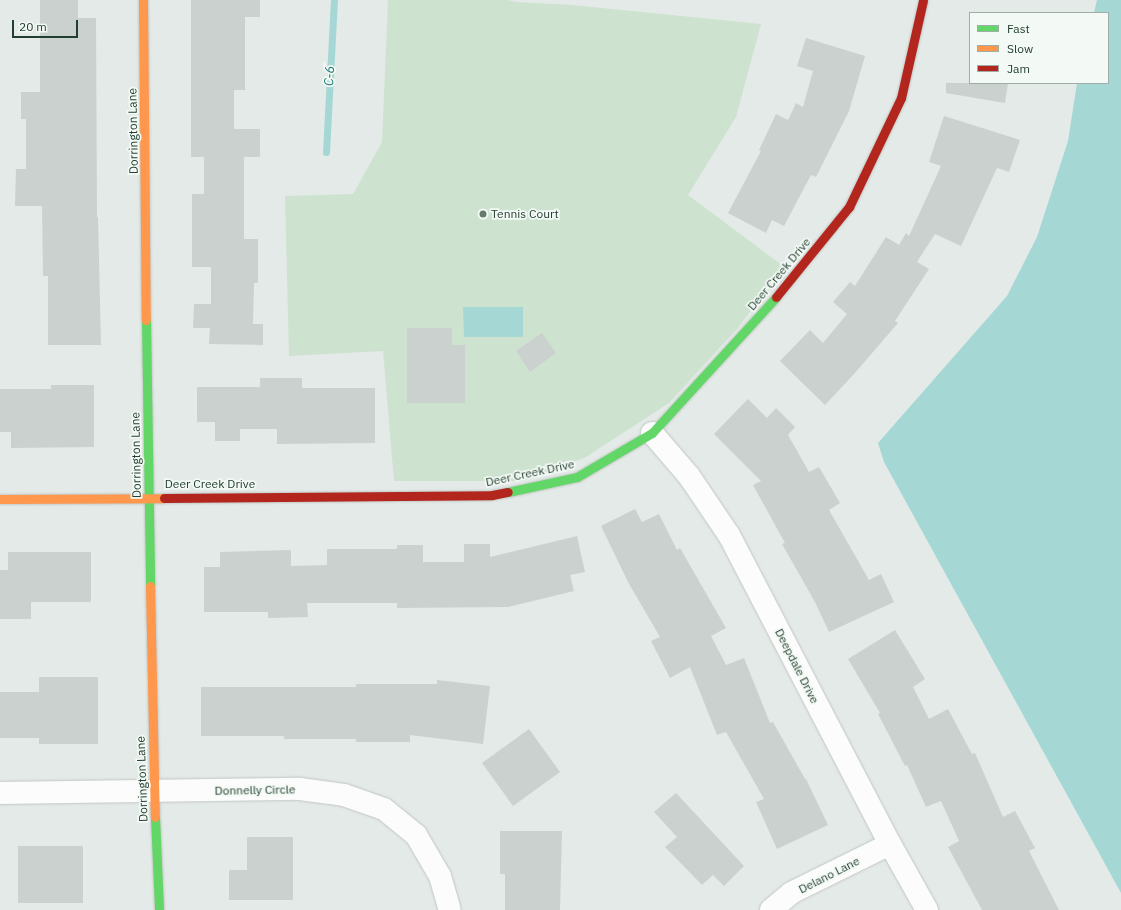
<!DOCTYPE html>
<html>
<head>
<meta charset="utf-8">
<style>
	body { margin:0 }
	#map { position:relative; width:1121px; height:910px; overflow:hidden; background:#e4eae7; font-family:"IBM Plex Sans",sans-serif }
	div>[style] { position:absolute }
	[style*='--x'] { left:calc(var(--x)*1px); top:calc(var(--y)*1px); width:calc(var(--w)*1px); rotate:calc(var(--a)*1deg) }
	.green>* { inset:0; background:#cde3d0 }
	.water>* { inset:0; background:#a5d8d4 }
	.stream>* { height:7px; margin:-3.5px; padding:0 3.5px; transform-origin:3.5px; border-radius:3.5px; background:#a5d8d4 }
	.building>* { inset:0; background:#cbd1ce }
	.roads { filter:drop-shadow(0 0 1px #c1c7c4) drop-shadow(0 0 1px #c1c7c4) }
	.street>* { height:22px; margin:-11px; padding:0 11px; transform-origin:11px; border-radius:11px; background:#fbfcfb }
	.fast>* { height:9px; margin:-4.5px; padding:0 4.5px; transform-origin:4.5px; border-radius:4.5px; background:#63d668 }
	.slow>* { height:9px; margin:-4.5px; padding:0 4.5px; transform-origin:4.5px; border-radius:4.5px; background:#ff974d }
	.jam>* { height:9px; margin:-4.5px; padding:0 4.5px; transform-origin:4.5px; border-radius:4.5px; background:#b3261e }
	.dots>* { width:11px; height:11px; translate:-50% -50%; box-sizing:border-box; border:2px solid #f3f9f4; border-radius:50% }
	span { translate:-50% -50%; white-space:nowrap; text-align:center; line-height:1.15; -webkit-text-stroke:3.5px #f3f9f4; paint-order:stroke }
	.street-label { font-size:12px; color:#223e30 }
	.poi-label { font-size:12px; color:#223e30 }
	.left { translate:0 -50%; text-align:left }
	.water-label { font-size:13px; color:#1c7a74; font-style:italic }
	.legend { position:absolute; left:969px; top:12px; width:140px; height:72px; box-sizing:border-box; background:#f3f9f4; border:1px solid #9faea6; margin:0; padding:5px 7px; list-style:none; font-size:12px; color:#223e30 }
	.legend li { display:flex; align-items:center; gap:8px; height:20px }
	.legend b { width:20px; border:1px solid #9faea6 }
	.scale { position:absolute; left:12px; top:20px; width:66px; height:18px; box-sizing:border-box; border:2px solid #223e30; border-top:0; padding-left:5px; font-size:12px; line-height:14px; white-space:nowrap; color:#223e30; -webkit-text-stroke:3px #f3f9f4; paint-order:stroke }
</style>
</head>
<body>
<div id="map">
	<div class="green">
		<i style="clip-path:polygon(388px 0,508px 0,516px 2px,572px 5px,761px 24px,736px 117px,688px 195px,783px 266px,738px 328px,669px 403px,586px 457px,523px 481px,394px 481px,383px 351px,289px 356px,285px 196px,353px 194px,382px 142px)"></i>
	</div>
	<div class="water">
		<i style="clip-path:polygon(1097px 0,1121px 0,1121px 893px,884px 462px,878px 443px,1007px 296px,1037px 237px,1068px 141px,1077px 83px,1108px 83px,1108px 13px,1094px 13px)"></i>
		<i style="clip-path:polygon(463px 307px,523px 307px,523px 337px,464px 337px)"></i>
	</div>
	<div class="stream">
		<i style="--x:326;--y:152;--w:152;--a:-87"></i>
	</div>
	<div class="building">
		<i style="clip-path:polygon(40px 0,78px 0,78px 18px,96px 18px,97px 217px,98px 217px,101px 345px,48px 345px,48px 276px,43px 276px,42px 206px,15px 206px,16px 169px,26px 169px,26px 119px,21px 119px,21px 92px,40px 92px)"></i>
		<i style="clip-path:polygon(191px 0,260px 0,260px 17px,245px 17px,245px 90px,234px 90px,234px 129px,260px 129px,260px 157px,244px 157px,244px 239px,258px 239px,258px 283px,254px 283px,253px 324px,263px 324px,263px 345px,209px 344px,210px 328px,193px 328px,194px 304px,211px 304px,211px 267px,192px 267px,192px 194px,204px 194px,204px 157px,191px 157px)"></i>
		<i style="clip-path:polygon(806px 38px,865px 56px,849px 111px,816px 177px,811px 175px,784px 226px,772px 220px,766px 233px,728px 213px,761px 151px,759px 150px,776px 114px,788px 120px,796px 103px,803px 107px,813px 71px,797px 66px)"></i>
		<i style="clip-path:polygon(946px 83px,1008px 83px,1005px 103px,946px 93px)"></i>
		<i style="clip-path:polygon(944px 116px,1020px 140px,1009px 172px,997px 168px,961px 246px,935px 234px,917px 262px,929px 269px,895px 321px,898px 323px,854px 374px,825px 405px,780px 361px,810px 330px,823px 343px,847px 314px,833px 302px,850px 282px,855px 286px,886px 237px,899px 245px,906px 233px,909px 236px,941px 166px,929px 162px)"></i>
		<i style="clip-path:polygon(407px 328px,452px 328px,452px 345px,465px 345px,465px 403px,407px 403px)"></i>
		<i style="clip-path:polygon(542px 333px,556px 353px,530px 372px,516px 351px)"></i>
		<i style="clip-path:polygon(260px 378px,302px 378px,302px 388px,375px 388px,375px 443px,277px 444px,277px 429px,240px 429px,240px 441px,215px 441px,215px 422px,197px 422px,197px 387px,260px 387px)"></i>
		<i style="clip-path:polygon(51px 385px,94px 385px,94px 447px,11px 448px,11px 432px,0 432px,0 389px,51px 389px)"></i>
		<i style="clip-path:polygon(748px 399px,767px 418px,776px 408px,795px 427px,788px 435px,809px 472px,819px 467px,840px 503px,829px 510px,869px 580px,881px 574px,894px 602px,829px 632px,815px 602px,782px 544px,785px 543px,753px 485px,761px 481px,714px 434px)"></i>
		<i style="clip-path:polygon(635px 509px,642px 522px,659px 514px,677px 550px,680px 548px,726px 628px,711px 636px,726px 665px,744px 658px,770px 723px,773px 722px,805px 779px,806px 779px,828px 825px,777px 849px,756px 802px,764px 799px,726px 732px,717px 735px,690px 667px,670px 678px,651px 641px,660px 637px,628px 582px,601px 526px)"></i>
		<i style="clip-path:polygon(577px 536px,585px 572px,570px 575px,574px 591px,508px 607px,397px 608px,397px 603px,307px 603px,308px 617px,268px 618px,268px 612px,204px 612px,204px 567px,220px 567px,220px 552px,291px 550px,291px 566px,327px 565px,327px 549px,397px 549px,397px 545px,423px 545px,423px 562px,464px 562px,464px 544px,490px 544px,490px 557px)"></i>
		<i style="clip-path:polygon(8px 552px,91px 552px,91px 602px,31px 602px,31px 619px,0 619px,0 570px,8px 570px)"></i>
		<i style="clip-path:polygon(895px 630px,925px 679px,913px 687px,929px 719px,948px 709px,972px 754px,975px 753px,1003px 817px,1015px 811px,1035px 848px,1029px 851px,1059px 910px,982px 910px,948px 847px,959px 841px,941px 801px,926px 807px,907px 765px,905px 766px,878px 714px,880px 713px,848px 659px)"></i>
		<i style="clip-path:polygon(39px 677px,98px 677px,98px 744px,39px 744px,39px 738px,0 738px,0 692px,39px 692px)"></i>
		<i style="clip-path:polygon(437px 680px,490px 686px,483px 744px,410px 735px,410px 742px,356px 742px,356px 739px,284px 739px,284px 736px,201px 736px,201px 687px,356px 687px,356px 684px,437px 684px)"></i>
		<i style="clip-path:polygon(529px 729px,560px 772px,513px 806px,482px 763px)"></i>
		<i style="clip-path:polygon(676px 793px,744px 866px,724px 886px,713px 875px,702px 885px,665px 847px,677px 837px,654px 812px)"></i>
		<i style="clip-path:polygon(500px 831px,562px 831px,560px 910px,505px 910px,505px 874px,500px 874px)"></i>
		<i style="clip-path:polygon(247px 837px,293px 837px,293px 900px,229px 900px,229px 870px,247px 870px)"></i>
		<i style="clip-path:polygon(18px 846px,83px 846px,83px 903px,18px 903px)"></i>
	</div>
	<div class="roads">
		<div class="street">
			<i style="--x:652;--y:433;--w:57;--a:49.3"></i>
			<i style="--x:689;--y:476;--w:71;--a:55.9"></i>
			<i style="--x:729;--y:535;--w:348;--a:62.5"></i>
			<i style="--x:890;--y:844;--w:76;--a:60.7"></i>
			<i style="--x:0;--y:793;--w:300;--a:-0.8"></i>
			<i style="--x:300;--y:789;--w:44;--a:7.8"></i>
			<i style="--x:344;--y:795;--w:42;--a:19.3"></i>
			<i style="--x:384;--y:809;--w:41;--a:39.1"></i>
			<i style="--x:416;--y:835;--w:48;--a:59.7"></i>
			<i style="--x:440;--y:876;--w:35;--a:74"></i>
			<i style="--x:771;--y:910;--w:26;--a:-40"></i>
			<i style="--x:791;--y:893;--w:110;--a:-26.3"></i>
		</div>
		<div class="fast">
			<i style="--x:146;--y:320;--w:266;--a:89.1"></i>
			<i style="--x:508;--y:492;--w:71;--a:-12.3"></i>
			<i style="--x:577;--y:477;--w:87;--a:-30.4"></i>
			<i style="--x:652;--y:433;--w:184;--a:-47.6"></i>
			<i style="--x:155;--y:817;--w:93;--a:87.5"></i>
		</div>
		<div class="slow">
			<i style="--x:143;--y:0;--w:320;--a:89.5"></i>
			<i style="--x:0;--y:499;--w:164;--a:-0.3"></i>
			<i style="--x:150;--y:586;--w:231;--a:88.8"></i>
		</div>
		<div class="jam">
			<i style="--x:776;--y:297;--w:116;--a:-51"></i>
			<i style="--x:849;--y:207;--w:121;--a:-64.5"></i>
			<i style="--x:901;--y:98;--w:100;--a:-77.3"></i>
			<i style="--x:164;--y:498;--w:328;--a:-0.5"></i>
			<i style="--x:492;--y:495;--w:16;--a:-11"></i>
		</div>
	</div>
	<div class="dots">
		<i style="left:483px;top:214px;background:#667a70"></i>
	</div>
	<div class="street-label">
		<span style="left:133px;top:131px;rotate:-91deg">Dorrington Lane</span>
		<span style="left:779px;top:274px;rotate:-50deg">Deer Creek Drive</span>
		<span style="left:136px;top:455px;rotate:-91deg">Dorrington Lane</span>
		<span style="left:530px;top:473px;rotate:-12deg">Deer Creek Drive</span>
		<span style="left:210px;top:484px">Deer Creek Drive</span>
		<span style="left:797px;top:666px;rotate:63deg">Deepdale Drive</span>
		<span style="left:142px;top:779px;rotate:-92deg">Dorrington Lane</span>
		<span style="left:255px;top:790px;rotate:-1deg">Donnelly Circle</span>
		<span style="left:829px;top:875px;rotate:-27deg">Delano Lane</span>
	</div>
	<div class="poi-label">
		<span class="left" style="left:491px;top:214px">Tennis Court</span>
	</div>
	<div class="water-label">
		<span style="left:330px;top:76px;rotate:-87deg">C-6</span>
	</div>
	<ul class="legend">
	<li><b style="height:5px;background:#63d668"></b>Fast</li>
	<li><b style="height:5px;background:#ff974d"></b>Slow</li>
	<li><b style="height:5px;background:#b3261e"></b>Jam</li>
	</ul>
	<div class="scale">20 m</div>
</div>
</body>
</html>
